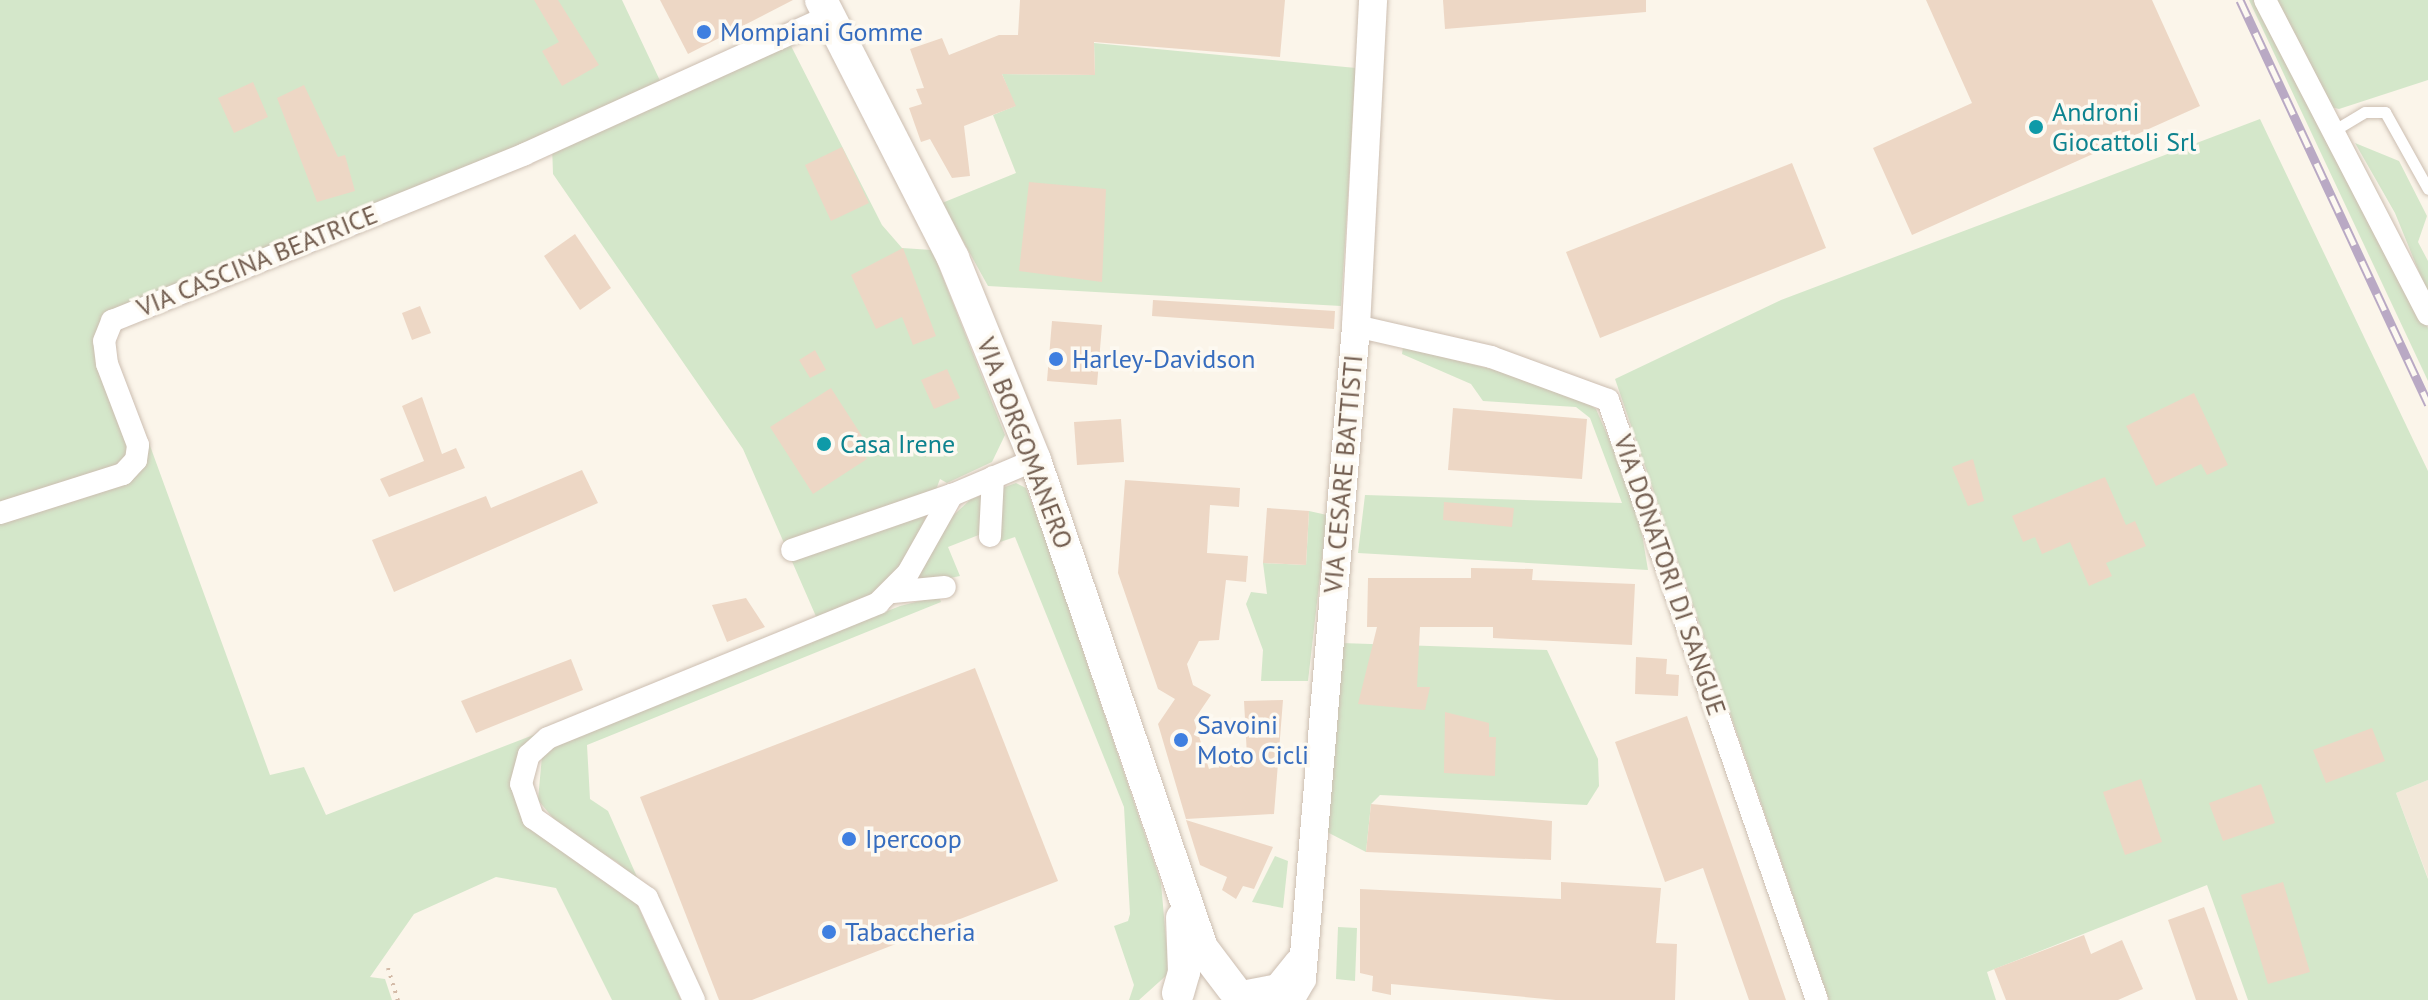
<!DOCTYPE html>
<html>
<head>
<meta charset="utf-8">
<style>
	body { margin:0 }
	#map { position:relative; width:2428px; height:1000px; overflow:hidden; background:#fbf5ea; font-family:"PT Sans",sans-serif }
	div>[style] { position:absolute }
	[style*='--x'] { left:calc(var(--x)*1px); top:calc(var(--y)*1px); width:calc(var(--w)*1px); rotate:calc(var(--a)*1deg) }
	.residential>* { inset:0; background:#f2e8d9 }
	.green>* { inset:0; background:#d4e7ca }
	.building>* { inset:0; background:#edd7c5 }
	.path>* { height:4px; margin-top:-2px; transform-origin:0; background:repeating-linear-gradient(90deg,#d3baa7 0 2px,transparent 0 8px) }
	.roads { filter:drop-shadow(0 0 2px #ccbeb1) drop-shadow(0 0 2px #ccbeb1) }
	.service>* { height:11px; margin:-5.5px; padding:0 5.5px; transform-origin:5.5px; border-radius:5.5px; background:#fff }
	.minor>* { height:22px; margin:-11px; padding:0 11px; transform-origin:11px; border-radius:11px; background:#fff }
	.tertiary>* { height:28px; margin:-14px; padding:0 14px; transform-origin:14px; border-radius:14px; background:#fff }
	.secondary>* { height:32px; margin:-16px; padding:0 16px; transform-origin:16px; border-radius:16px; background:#fff }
	.rail>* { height:9px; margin-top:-4.5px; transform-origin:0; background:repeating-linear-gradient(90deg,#fdf9f1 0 18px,#b9a9c4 0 36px); box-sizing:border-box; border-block:2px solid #b9a9c4 }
	.dots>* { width:22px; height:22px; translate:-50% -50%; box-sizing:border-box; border:4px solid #fdf9f1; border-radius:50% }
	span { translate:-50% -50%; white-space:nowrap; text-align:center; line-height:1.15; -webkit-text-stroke:7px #fdf9f1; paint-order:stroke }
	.shop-label { font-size:26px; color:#366cbe }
	.left { translate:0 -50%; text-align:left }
	.culture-label { font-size:26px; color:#0d838f }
	.street-label { font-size:26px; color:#735e50 }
</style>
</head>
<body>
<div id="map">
	<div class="residential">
		<i style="clip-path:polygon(2428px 780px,2428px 878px,2396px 793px)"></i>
	</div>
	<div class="green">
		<i style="clip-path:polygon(0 0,622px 0,663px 87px,107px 320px,133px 443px,121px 470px,0 508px)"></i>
		<i style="clip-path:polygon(2249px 0,2256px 0,2351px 173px,2428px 328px,2428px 381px)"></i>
		<i style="clip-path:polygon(2272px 0,2428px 0,2428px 80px,2339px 109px,2323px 105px)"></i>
		<i style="clip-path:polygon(788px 40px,882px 225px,902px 248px,932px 250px,1005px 435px,992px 462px,947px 483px,940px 479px,914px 548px,883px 592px,818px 621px,743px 449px,553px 174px,552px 145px)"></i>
		<i style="clip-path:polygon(1094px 43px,1356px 68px,1341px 306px,988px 286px,942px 203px,1016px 173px,993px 115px,1015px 106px,1002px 74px,1095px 75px)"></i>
		<i style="clip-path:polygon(2260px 119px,2428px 471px,2428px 780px,2396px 793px,2428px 879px,2428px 1000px,2248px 1000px,2207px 885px,1987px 972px,1996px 1000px,1829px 1000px,1615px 379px,1781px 300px)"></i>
		<i style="clip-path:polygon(2355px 143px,2399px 161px,2427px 216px,2418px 242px,2428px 261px,2428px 294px,2395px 213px)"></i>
		<i style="clip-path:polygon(1403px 347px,1563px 387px,1596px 409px,1637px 504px,1648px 570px,1358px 553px,1365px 495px,1622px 503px,1590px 418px,1576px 407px,1483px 401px,1471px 384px,1402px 354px)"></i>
		<i style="clip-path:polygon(145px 432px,270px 775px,304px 767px,326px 815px,544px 731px,516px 801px,636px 902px,681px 1000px,612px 1000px,556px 888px,496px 877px,414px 914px,370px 977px,385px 979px,392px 1000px,0 1000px,0 518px,109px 482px)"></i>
		<i style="clip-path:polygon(1016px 483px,1026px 488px,1045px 538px,1161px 883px,1169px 973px,1139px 1000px,1129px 1000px,1134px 985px,1114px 926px,1128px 921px,1130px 914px,1124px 807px,1015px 537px,1000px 542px,994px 529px,948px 547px,960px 576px,911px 586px,944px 524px,971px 499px)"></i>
		<i style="clip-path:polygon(1309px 511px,1327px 515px,1308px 681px,1261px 681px,1263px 650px,1246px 604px,1251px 592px,1267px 594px,1263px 563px,1306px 565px)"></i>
		<i style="clip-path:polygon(939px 596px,941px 602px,587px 745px,590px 799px,608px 811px,641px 886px,617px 862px,562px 829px,538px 800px,542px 756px,568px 738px,900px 606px)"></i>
		<i style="clip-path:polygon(1341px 643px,1547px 650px,1598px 759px,1599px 786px,1587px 805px,1380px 795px,1371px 804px,1366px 852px,1327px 832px)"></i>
		<i style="clip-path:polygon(1275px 856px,1288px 861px,1283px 908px,1252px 902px)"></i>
		<i style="clip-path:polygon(1338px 927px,1357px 928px,1355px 981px,1336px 979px)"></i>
	</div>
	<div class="building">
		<i style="clip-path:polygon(534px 0,558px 0,599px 65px,562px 86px,542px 51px,559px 42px)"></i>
		<i style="clip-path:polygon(660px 0,793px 0,688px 54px)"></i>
		<i style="clip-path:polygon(1020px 0,1285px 0,1280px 57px,1094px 42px,1095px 75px,1002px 74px,1016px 106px,964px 126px,970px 176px,952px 178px,930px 139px,921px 142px,909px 108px,922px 104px,916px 89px,924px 88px,910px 49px,942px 38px,949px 55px,999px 35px,1018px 35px)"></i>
		<i style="clip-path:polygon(1443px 0,1646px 0,1646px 12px,1445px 29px)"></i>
		<i style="clip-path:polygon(1926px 0,2152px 0,2200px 106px,1912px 235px,1873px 148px,1972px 103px)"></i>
		<i style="clip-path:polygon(253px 82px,268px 117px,234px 133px,218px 98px)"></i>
		<i style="clip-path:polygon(304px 85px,338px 157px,345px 155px,355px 191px,317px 202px,277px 98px)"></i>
		<i style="clip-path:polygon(842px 147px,869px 203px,831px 221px,805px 165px)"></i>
		<i style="clip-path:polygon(1792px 163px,1826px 248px,1600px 338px,1566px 252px)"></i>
		<i style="clip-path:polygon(1029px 182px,1106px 189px,1102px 282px,1019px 271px)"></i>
		<i style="clip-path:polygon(575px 234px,611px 288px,580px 310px,544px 256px)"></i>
		<i style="clip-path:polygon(903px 248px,936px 336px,913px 345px,902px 317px,876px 329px,851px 275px)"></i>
		<i style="clip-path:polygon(1153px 300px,1335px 311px,1334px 329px,1152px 316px)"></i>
		<i style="clip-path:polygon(420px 306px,431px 333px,412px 340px,402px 313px)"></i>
		<i style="clip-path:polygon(1052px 321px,1102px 325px,1097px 385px,1047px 381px)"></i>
		<i style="clip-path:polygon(815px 350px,826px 370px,810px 378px,799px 360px)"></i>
		<i style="clip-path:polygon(947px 369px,960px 398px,934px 409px,921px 380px)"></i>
		<i style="clip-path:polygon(831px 388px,869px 447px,861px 451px,867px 459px,813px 494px,770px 427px)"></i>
		<i style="clip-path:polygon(2194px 393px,2228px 465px,2207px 475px,2201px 464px,2156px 486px,2126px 426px)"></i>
		<i style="clip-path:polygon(422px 397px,442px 454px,456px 448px,465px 468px,389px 497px,380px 479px,424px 461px,402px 406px)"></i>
		<i style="clip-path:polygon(1453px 408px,1587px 419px,1582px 479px,1448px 470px)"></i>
		<i style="clip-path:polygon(1121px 419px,1124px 462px,1077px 465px,1074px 422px)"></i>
		<i style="clip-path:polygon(1973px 459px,1984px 501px,1968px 506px,1952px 467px)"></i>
		<i style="clip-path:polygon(582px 470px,598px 503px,394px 592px,372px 540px,486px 496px,491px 508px)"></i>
		<i style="clip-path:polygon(2105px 477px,2126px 525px,2135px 521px,2146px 546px,2106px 563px,2112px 576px,2089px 586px,2070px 542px,2042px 554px,2035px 537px,2023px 542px,2012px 516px)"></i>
		<i style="clip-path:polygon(1125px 480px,1240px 488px,1239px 507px,1210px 505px,1207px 553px,1248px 556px,1246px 582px,1226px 580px,1219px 640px,1199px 641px,1187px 664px,1193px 685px,1211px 695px,1194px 720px,1209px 769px,1247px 756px,1244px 701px,1283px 700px,1274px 814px,1186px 819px,1158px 724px,1175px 699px,1158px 689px,1118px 573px)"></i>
		<i style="clip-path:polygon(1444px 502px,1514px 508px,1512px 527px,1443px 520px)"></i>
		<i style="clip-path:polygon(1267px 508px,1309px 511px,1306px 565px,1263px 563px)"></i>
		<i style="clip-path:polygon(1471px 568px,1533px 569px,1532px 580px,1635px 584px,1632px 645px,1493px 638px,1493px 627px,1420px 627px,1417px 687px,1430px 687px,1425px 710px,1358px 704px,1377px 627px,1367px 627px,1368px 578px,1471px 578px)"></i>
		<i style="clip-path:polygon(746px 598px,765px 627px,727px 642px,712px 605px)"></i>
		<i style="clip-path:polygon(1636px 657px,1667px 659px,1666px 674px,1679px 675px,1678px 696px,1635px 694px)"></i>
		<i style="clip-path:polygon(571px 659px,583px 690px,476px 733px,461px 701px)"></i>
		<i style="clip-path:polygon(975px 668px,1058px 881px,752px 1000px,719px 1000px,640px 797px)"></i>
		<i style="clip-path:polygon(1445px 712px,1489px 723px,1489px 737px,1496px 737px,1495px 776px,1444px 773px)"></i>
		<i style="clip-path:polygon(1687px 716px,1786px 1000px,1749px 1000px,1703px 868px,1665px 882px,1615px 742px)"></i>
		<i style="clip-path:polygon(2372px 728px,2385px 761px,2326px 783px,2313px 750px)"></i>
		<i style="clip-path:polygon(2141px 779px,2162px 842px,2125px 855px,2103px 792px)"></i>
		<i style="clip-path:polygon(2261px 784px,2275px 823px,2223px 841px,2209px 803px)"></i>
		<i style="clip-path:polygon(1371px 804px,1552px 821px,1551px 860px,1366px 852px)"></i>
		<i style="clip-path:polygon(1186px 820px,1273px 847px,1254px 889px,1243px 886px,1236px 899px,1222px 890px,1227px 877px,1200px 865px)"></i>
		<i style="clip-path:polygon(1561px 882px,1661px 888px,1656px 943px,1677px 944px,1675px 1000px,1556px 1000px,1391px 984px,1391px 995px,1372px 991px,1373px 976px,1360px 973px,1360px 889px,1561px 899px)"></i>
		<i style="clip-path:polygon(2283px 882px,2310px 972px,2268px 984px,2241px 895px)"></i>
		<i style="clip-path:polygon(2204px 907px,2238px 1000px,2196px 1000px,2168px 920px)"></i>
		<i style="clip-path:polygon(2084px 935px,2091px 954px,2122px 940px,2143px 989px,2118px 1000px,2006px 1000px,1994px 969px)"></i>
	</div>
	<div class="path">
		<i style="--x:388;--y:968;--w:34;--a:73"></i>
	</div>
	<div class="roads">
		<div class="service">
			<i style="--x:2333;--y:131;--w:37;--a:-31"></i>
			<i style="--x:2365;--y:112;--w:20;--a:0"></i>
			<i style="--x:2385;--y:112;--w:88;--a:60.8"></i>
		</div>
		<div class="minor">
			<i style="--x:2265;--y:0;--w:354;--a:62.6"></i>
			<i style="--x:1356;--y:326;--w:139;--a:12.9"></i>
			<i style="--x:1491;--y:357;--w:125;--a:20.2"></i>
			<i style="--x:1608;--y:400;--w:635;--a:70.8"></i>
			<i style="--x:0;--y:513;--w:129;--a:-17.6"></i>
			<i style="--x:123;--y:474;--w:19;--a:-47"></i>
			<i style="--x:136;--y:460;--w:15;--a:-82"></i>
			<i style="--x:138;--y:445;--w:87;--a:-110.9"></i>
			<i style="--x:107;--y:364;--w:23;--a:-97"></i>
			<i style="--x:104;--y:341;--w:22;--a:-68"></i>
			<i style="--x:112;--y:321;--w:445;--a:-22"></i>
			<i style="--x:525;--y:154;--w:334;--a:-24.4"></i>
			<i style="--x:990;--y:536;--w:59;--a:-87.1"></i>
			<i style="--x:792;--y:550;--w:168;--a:-19.1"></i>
			<i style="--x:893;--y:592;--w:52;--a:-5.5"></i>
			<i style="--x:694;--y:1000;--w:112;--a:-114.7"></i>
			<i style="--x:647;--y:898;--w:139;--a:-144.9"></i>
			<i style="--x:533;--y:818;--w:36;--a:-109"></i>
			<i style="--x:521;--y:784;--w:30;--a:-75"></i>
			<i style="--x:529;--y:755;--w:25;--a:-42"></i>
			<i style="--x:548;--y:738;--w:357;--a:-22.2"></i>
			<i style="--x:878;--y:603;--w:42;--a:-45"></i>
			<i style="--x:908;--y:573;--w:90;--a:-60.6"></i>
			<i style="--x:952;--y:495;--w:90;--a:-22.9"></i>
		</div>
		<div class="tertiary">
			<i style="--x:1242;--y:995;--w:37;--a:-11"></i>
			<i style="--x:1278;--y:988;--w:32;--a:-51"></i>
			<i style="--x:1290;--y:1000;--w:24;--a:-60"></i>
			<i style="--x:1302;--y:979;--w:655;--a:-85.27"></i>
			<i style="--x:1356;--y:326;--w:326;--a:-87"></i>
		</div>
		<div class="secondary">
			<i style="--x:821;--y:0;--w:290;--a:62.9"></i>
			<i style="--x:953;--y:258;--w:218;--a:67.9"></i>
			<i style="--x:1035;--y:460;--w:516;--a:71.11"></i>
			<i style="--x:1202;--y:948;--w:51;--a:52.9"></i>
			<i style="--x:1178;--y:993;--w:22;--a:-74"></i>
			<i style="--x:1184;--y:972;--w:54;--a:-92.1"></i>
		</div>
	</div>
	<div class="rail">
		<i style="--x:2240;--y:0;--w:446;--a:65"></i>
	</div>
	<div class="dots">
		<i style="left:704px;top:32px;background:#3f7fe0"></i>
		<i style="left:2036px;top:127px;background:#0f9aa8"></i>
		<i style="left:1056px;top:359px;background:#3f7fe0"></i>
		<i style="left:824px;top:444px;background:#0f9aa8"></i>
		<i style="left:1181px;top:740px;background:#3f7fe0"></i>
		<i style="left:849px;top:839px;background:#3f7fe0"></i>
		<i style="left:829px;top:932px;background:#3f7fe0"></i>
	</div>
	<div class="shop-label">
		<span class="left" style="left:720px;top:32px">Mompiani Gomme</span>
		<span class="left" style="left:1072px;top:359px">Harley-Davidson</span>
		<span class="left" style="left:1197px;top:740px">Savoini<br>Moto Cicli</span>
		<span class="left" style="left:865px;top:839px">Ipercoop</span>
		<span class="left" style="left:845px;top:932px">Tabaccheria</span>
	</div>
	<div class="culture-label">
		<span class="left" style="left:2052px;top:127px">Androni<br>Giocattoli Srl</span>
		<span class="left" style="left:840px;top:444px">Casa Irene</span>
	</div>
	<div class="street-label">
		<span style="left:257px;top:261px;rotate:-22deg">VIA CASCINA BEATRICE</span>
		<span style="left:1025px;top:443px;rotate:69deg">VIA BORGOMANERO</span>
		<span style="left:1343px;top:474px;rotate:-85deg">VIA CESARE BATTISTI</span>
		<span style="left:1670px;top:575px;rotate:71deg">VIA DONATORI DI SANGUE</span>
	</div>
</div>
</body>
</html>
